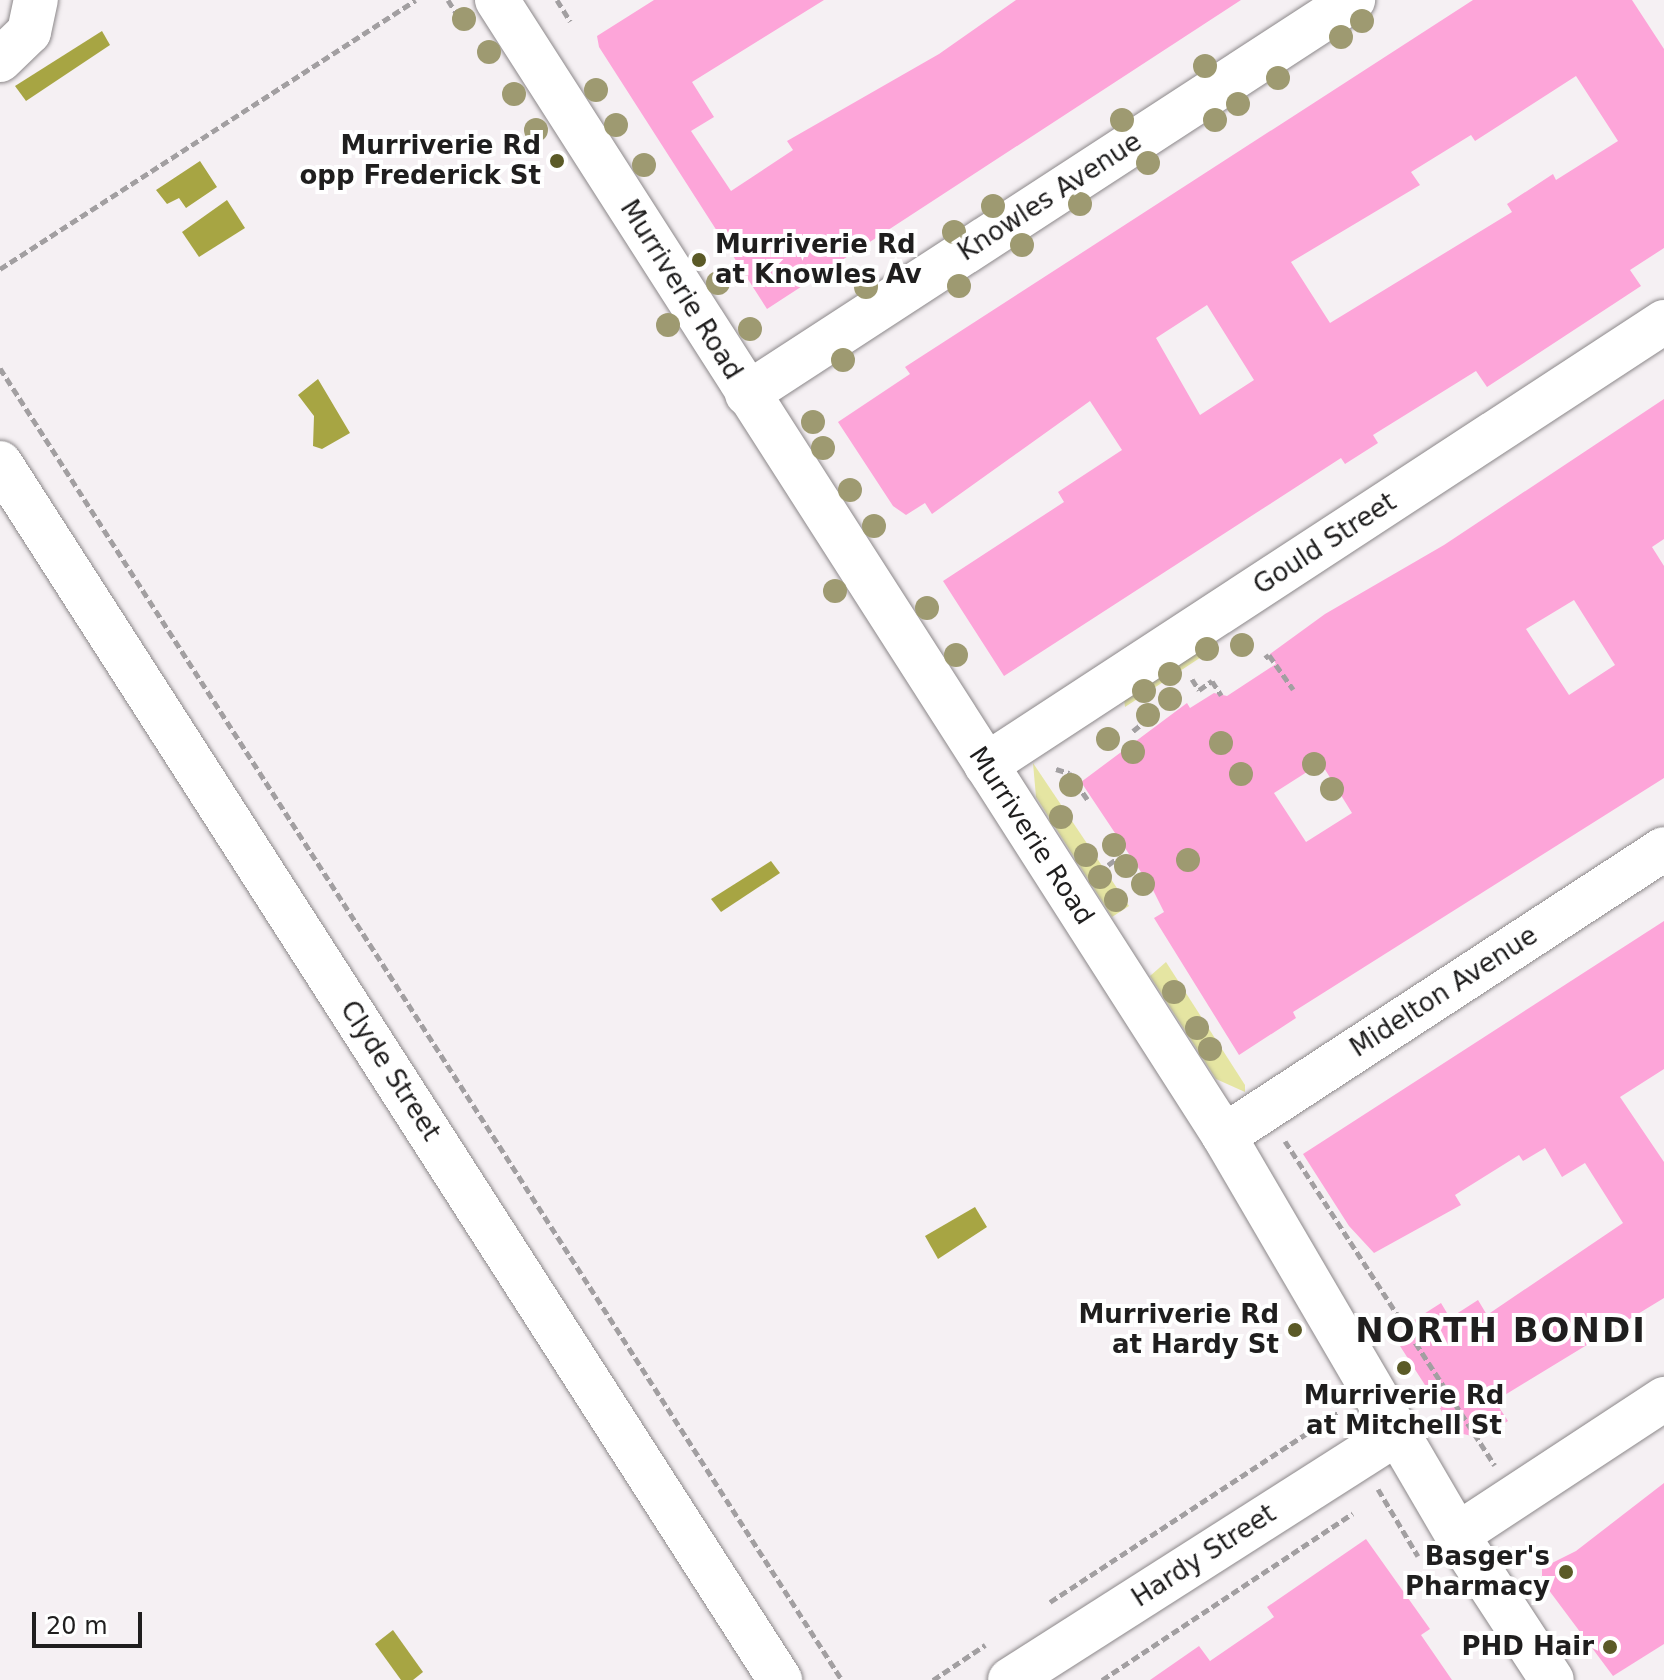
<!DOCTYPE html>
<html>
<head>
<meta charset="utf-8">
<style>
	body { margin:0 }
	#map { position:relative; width:1664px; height:1680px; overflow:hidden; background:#f5f0f3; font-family:"DejaVu Sans",sans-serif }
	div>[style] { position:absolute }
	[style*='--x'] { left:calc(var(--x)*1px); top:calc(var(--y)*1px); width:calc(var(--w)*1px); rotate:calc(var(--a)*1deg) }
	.green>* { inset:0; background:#e5e5a2 }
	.water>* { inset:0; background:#a7a543 }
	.building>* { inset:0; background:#fda5d9 }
	.path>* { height:5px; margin-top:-2.5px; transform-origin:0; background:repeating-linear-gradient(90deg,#a29fa1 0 8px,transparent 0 12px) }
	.roads { filter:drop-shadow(0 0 2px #8c888a) drop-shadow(0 0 2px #8c888a) }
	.minor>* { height:44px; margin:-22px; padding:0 22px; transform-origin:22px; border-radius:22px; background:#fff }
	.trees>* { width:24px; height:24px; margin:-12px; border-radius:50%; background:#9e9a71 }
	.dots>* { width:22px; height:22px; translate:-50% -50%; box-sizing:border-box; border:4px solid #fff; border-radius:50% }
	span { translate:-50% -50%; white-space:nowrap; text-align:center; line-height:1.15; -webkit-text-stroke:8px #fff; paint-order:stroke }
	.poi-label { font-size:26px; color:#1f1e1e; font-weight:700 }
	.right { translate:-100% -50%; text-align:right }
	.left { translate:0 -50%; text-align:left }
	.street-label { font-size:26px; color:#1f1e1e }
	.district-label { font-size:34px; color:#1f1e1e; font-weight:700; letter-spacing:2px }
	.scale { position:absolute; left:32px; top:1612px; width:110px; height:36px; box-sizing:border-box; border:4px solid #1f1e1e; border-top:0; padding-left:10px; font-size:24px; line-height:28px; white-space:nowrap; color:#1f1e1e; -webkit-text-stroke:6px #fff; paint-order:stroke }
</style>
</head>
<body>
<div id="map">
	<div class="green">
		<i style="clip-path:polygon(1209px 644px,1212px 650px,1125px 707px,1124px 699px)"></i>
		<i style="clip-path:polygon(1033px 763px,1129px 906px,1112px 917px,1036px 797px)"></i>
		<i style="clip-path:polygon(1166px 962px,1245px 1085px,1245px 1092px,1216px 1079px,1150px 976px)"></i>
	</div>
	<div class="water">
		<i style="clip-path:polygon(102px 31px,110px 45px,26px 101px,15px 86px)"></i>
		<i style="clip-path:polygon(200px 161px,217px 187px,186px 208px,179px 198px,167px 204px,156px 190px)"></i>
		<i style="clip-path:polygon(227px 200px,245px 228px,199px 257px,182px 232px)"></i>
		<i style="clip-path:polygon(318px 379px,350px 433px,322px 449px,313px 446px,314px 416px,298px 395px)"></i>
		<i style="clip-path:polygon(771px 861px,780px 873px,721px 912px,711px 899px)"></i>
		<i style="clip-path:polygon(975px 1207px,987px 1227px,938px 1259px,925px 1236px)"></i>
		<i style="clip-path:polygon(393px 1630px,423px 1672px,413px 1680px,401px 1680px,375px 1644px)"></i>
	</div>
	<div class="building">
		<i style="clip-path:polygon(654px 0,824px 0,692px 82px,714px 117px,691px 131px,731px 191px,793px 150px,787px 141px,939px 54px,1016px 0,1241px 0,767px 309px,599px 47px,597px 36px)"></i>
		<i style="clip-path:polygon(evenodd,1473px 0,1632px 0,1664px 49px,1664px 248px,1630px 270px,1641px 286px,1487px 387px,1476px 371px,1373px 435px,1378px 443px,1345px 464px,1341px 458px,1004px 676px,943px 581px,1064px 502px,1058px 492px,1122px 450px,1090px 401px,932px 514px,925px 503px,906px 515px,893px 506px,838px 422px,910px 374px,905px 367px,1473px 0,1576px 76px,1618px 141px,1556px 180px,1553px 174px,1507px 204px,1512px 212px,1330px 323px,1291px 262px,1420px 185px,1411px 172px,1471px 135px,1475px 141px,1576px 76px,1473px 0,1207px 305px,1254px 380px,1200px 415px,1156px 338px,1207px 305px)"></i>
		<i style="clip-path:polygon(evenodd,1664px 399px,1664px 539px,1652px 547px,1664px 566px,1664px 778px,1293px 1012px,1296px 1018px,1239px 1055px,1154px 918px,1164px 912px,1153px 890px,1081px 782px,1187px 703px,1190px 708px,1214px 693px,1227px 696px,1276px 664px,1270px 654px,1325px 614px,1444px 545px,1664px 399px,1574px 600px,1615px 665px,1569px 695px,1526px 629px,1574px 600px,1664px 399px,1321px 763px,1352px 813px,1306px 842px,1274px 793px,1321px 763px)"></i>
		<i style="clip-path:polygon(1664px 921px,1664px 1069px,1620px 1097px,1664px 1162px,1664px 1298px,1495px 1401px,1508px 1421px,1480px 1438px,1455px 1432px,1400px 1346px,1416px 1336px,1408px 1324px,1441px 1303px,1450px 1318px,1478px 1300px,1487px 1315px,1623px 1223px,1585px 1163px,1562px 1177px,1545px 1148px,1523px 1161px,1519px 1155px,1455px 1195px,1461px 1205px,1374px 1253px,1349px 1226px,1303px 1154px)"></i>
		<i style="clip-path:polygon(1664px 1483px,1664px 1644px,1613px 1676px,1542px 1581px,1542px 1568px,1576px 1551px)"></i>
		<i style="clip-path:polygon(1366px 1539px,1430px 1629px,1421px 1635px,1452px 1680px,1150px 1680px,1199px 1646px,1210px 1661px,1274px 1617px,1267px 1607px)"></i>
	</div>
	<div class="path">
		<i style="--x:448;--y:0;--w:19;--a:58"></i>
		<i style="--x:557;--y:0;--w:25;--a:58"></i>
		<i style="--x:0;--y:269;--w:495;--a:-32.9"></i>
		<i style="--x:0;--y:368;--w:1559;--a:57.31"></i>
		<i style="--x:1265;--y:658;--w:5;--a:-37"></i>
		<i style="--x:1269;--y:655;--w:42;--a:54.8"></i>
		<i style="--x:1192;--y:679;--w:13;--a:58"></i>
		<i style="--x:1199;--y:690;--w:16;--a:-35"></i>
		<i style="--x:1212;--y:681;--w:17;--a:57"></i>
		<i style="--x:1133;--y:731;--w:13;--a:-39"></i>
		<i style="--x:1143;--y:723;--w:11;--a:-112"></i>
		<i style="--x:1056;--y:769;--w:14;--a:17"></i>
		<i style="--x:1069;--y:773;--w:32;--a:55"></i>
		<i style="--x:1108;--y:865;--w:9;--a:-36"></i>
		<i style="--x:1285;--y:1141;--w:386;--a:57.1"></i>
		<i style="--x:1378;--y:1489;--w:78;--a:59.2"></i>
		<i style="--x:1050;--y:1602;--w:346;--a:-33.3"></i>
		<i style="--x:933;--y:1680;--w:63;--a:-33.9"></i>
		<i style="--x:1102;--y:1680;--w:301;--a:-33.6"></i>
	</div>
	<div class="roads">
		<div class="minor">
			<i style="--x:497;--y:0;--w:1349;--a:57.38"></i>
			<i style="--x:1224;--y:1136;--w:462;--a:59.7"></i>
			<i style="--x:1457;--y:1535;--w:173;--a:56.8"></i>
			<i style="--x:0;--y:60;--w:40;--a:-44"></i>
			<i style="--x:29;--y:32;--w:33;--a:-78"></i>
			<i style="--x:747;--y:394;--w:723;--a:-33.03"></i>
			<i style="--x:0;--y:463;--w:1446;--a:57.34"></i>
			<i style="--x:986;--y:765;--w:810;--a:-33.16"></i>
			<i style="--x:1224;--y:1136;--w:525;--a:-33.12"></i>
			<i style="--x:1457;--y:1535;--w:248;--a:-33.3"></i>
			<i style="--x:1010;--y:1680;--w:459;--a:-32.5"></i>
		</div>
	</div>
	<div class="trees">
		<i style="left:464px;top:19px"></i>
		<i style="left:1362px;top:21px"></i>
		<i style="left:1341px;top:37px"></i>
		<i style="left:489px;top:52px"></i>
		<i style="left:1205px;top:66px"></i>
		<i style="left:1278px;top:78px"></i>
		<i style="left:596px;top:90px"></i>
		<i style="left:514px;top:94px"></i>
		<i style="left:1238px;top:104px"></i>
		<i style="left:1122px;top:120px"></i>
		<i style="left:1215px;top:120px"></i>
		<i style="left:616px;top:125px"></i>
		<i style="left:536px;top:130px"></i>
		<i style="left:1148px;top:163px"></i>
		<i style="left:644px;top:165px"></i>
		<i style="left:1080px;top:204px"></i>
		<i style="left:993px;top:206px"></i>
		<i style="left:954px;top:232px"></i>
		<i style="left:1022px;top:245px"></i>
		<i style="left:718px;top:283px"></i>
		<i style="left:959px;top:286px"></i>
		<i style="left:866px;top:287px"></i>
		<i style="left:668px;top:325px"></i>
		<i style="left:750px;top:329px"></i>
		<i style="left:843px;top:360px"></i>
		<i style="left:813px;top:422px"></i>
		<i style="left:823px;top:448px"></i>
		<i style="left:850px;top:490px"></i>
		<i style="left:874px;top:526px"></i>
		<i style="left:835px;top:591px"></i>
		<i style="left:927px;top:608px"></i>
		<i style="left:1242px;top:645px"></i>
		<i style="left:1207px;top:649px"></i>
		<i style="left:956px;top:655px"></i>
		<i style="left:1170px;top:674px"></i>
		<i style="left:1144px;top:691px"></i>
		<i style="left:1170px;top:699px"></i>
		<i style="left:1148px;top:715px"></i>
		<i style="left:1108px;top:739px"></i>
		<i style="left:1221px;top:743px"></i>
		<i style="left:1133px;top:752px"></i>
		<i style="left:1314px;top:764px"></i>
		<i style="left:1241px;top:774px"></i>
		<i style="left:1071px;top:785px"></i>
		<i style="left:1332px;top:789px"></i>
		<i style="left:1061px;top:817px"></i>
		<i style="left:1114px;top:845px"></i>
		<i style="left:1086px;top:855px"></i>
		<i style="left:1188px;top:860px"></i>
		<i style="left:1126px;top:866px"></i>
		<i style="left:1100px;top:877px"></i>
		<i style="left:1143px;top:884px"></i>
		<i style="left:1116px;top:900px"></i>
		<i style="left:1174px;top:992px"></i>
		<i style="left:1197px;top:1028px"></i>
		<i style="left:1210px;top:1049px"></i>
	</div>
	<div class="dots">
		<i style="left:557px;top:161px;background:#5b5a27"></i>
		<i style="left:699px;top:260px;background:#5b5a27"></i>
		<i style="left:1295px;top:1330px;background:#5b5a27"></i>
		<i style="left:1404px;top:1368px;background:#5b5a27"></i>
		<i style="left:1566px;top:1572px;background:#5b5a27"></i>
		<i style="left:1610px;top:1647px;background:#5b5a27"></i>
	</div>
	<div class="poi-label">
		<span class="right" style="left:541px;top:161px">Murriverie Rd<br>opp Frederick St</span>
		<span class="left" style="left:715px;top:260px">Murriverie Rd<br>at Knowles Av</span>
		<span class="right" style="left:1279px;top:1330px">Murriverie Rd<br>at Hardy St</span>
		<span style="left:1404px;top:1411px">Murriverie Rd<br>at Mitchell St</span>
		<span class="right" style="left:1550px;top:1572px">Basger's<br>Pharmacy</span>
		<span class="right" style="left:1594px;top:1647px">PHD Hair</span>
	</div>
	<div class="street-label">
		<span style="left:1050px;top:197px;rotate:-33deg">Knowles Avenue</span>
		<span style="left:681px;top:290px;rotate:58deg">Murriverie Road</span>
		<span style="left:1325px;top:544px;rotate:-33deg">Gould Street</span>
		<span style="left:1031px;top:836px;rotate:57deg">Murriverie Road</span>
		<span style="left:1444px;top:992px;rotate:-33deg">Midelton Avenue</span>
		<span style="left:390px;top:1071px;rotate:57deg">Clyde Street</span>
		<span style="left:1204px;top:1556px;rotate:-33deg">Hardy Street</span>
	</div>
	<div class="district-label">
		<span style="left:1501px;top:1331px">NORTH BONDI</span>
	</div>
	<div class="scale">20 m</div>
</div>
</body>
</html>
